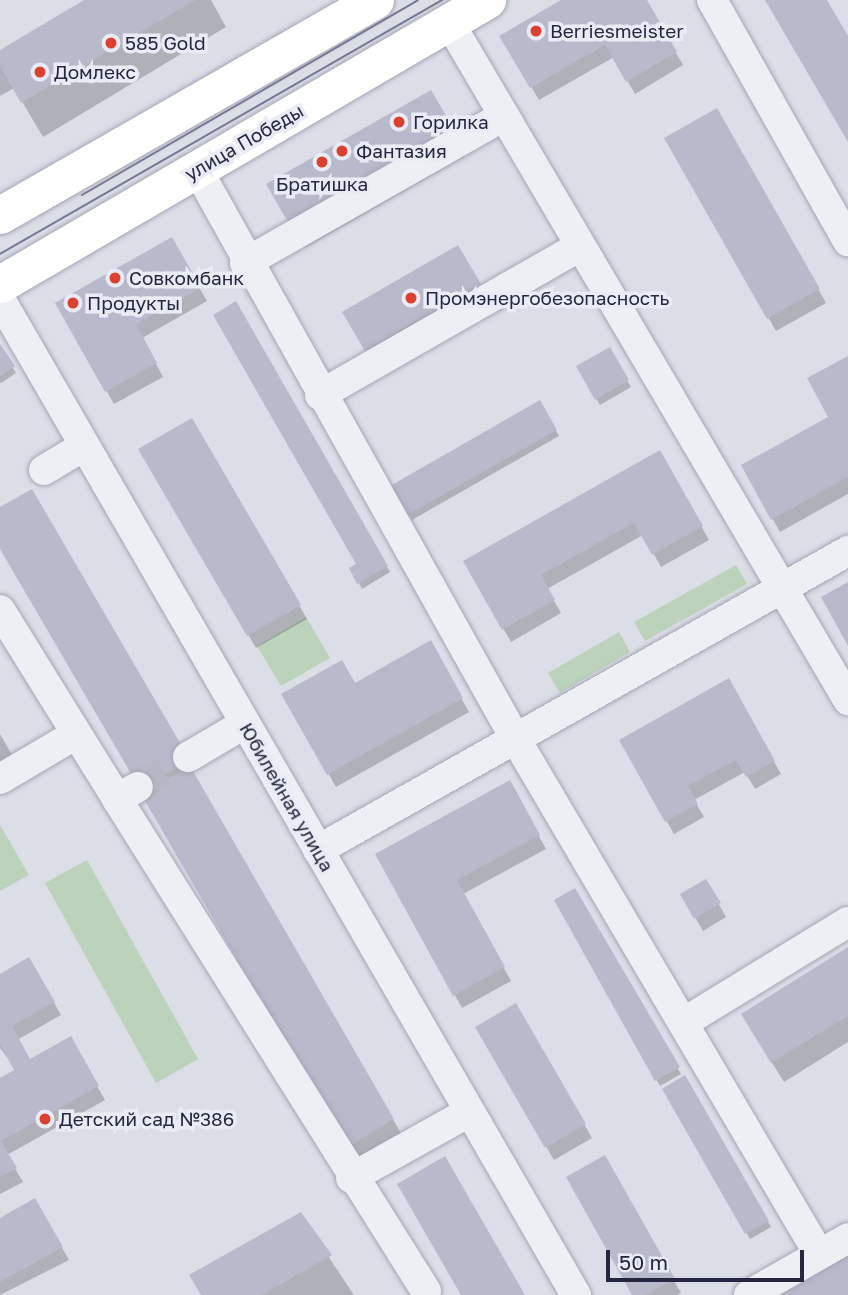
<!DOCTYPE html>
<html>
<head>
<meta charset="utf-8">
<style>
	body { margin:0 }
	#map { position:relative; width:848px; height:1295px; overflow:hidden; background:#dbdde7; font-family:"Golos Text",sans-serif }
	div>[style] { position:absolute }
	[style*='--x'] { left:calc(var(--x)*1px); top:calc(var(--y)*1px); width:calc(var(--w)*1px); rotate:calc(var(--a)*1deg) }
	.green>* { inset:0; background:#bcd2bb }
	.shadow>* { inset:0; background:#0003 }
	.building>* { inset:0; background:#b8bacb }
	.minor-tunnel>* { height:30px; margin-top:-15px; transform-origin:0; background:repeating-linear-gradient(90deg,#b6b9c5 0 30px,transparent 0 45px) }
	.roads { filter:drop-shadow(0 0 2px #a4a6b5) drop-shadow(0 0 2px #a4a6b5) }
	.minor>* { height:30px; margin:-15px; padding:0 15px; transform-origin:15px; border-radius:15px; background:#eeeff5 }
	.major>* { height:37px; margin:-18.5px; padding:0 18.5px; transform-origin:18.5px; border-radius:18.5px; background:#fff }
	.tram>* { height:2px; margin:-1px; padding:0 1px; transform-origin:1px; border-radius:1px; background:#737792 }
	.dots>* { width:19px; height:19px; translate:-50% -50%; box-sizing:border-box; border:4px solid #eaecf5; border-radius:50% }
	span { translate:-50% -50%; white-space:nowrap; text-align:center; line-height:1.15; -webkit-text-stroke:7px #eaecf5; paint-order:stroke }
	.poi-label { font-size:19px; color:#24273f }
	.left { translate:0 -50%; text-align:left }
	.street-label { font-size:19px; color:#24273f }
	.scale { position:absolute; left:606px; top:1250px; width:198px; height:32px; box-sizing:border-box; border:4px solid #24273f; border-top:0; padding-left:9px; font-size:21px; line-height:24px; white-space:nowrap; color:#24273f; -webkit-text-stroke:5px #eaecf5; paint-order:stroke }
</style>
</head>
<body>
<div id="map">
	<div class="green">
		<i style="clip-path:polygon(736px 565px,747px 584px,645px 641px,634px 622px)"></i>
		<i style="clip-path:polygon(306px 617px,330px 658px,281px 686px,257px 646px)"></i>
		<i style="clip-path:polygon(619px 632px,630px 652px,560px 693px,548px 673px)"></i>
		<i style="clip-path:polygon(0 825px,29px 875px,0 891px)"></i>
		<i style="clip-path:polygon(87px 860px,198px 1059px,156px 1083px,45px 883px)"></i>
	</div>
	<div class="shadow">
		<i style="clip-path:polygon(87px 0,211px 0,226px 27px,43px 137px,14px 88px,0 96px,0 53px)"></i>
		<i style="clip-path:polygon(565px 0,645px 0,683px 65px,635px 94px,614px 57px,539px 100px,502px 37px)"></i>
		<i style="clip-path:polygon(431px 92px,467px 155px,305px 248px,269px 184px)"></i>
		<i style="clip-path:polygon(717px 110px,826px 303px,776px 331px,666px 139px)"></i>
		<i style="clip-path:polygon(172px 240px,207px 301px,142px 338px,163px 377px,114px 404px,57px 304px)"></i>
		<i style="clip-path:polygon(457px 247px,487px 298px,374px 363px,344px 313px)"></i>
		<i style="clip-path:polygon(235px 304px,390px 572px,362px 589px,351px 569px,359px 565px)"></i>
		<i style="clip-path:polygon(0 347px,16px 373px,1px 383px,0 382px)"></i>
		<i style="clip-path:polygon(609px 349px,631px 387px,600px 405px,578px 367px)"></i>
		<i style="clip-path:polygon(848px 358px,848px 494px,780px 532px,743px 466px,831px 417px)"></i>
		<i style="clip-path:polygon(539px 402px,559px 436px,412px 520px,392px 486px)"></i>
		<i style="clip-path:polygon(192px 421px,307px 619px,256px 648px,141px 450px)"></i>
		<i style="clip-path:polygon(659px 452px,709px 540px,661px 567px,643px 535px,547px 589px,561px 613px,511px 642px,465px 562px)"></i>
		<i style="clip-path:polygon(31px 491px,413px 1154px,367px 1181px,0 546px,0 509px)"></i>
		<i style="clip-path:polygon(430px 643px,469px 712px,336px 787px,284px 695px,354px 685px)"></i>
		<i style="clip-path:polygon(728px 681px,781px 774px,755px 789px,745px 772px,694px 800px,704px 817px,674px 834px,621px 741px)"></i>
		<i style="clip-path:polygon(0 734px,18px 765px,0 775px)"></i>
		<i style="clip-path:polygon(509px 782px,546px 849px,463px 894px,511px 981px,462px 1008px,377px 855px)"></i>
		<i style="clip-path:polygon(706px 881px,726px 917px,703px 931px,682px 894px)"></i>
		<i style="clip-path:polygon(574px 891px,681px 1074px,660px 1086px,556px 901px)"></i>
		<i style="clip-path:polygon(848px 949px,848px 1042px,784px 1082px,754px 1034px)"></i>
		<i style="clip-path:polygon(29px 959px,61px 1015px,17px 1040px,30px 1061px,70px 1039px,105px 1100px,7px 1155px,23px 1182px,0 1194px,0 1080px,17px 1070px,0 1048px,0 976px)"></i>
		<i style="clip-path:polygon(516px 1006px,592px 1138px,554px 1160px,477px 1028px)"></i>
		<i style="clip-path:polygon(685px 1078px,771px 1227px,750px 1239px,664px 1089px)"></i>
		<i style="clip-path:polygon(605px 1157px,681px 1293px,677px 1295px,634px 1295px)"></i>
		<i style="clip-path:polygon(35px 1200px,69px 1260px,0 1295px,0 1220px)"></i>
		<i style="clip-path:polygon(300px 1214px,354px 1295px,203px 1295px)"></i>
	</div>
	<div class="building">
		<i style="clip-path:polygon(84px 0,195px 0,21px 103px,0 66px,0 50px)"></i>
		<i style="clip-path:polygon(561px 0,647px 0,677px 52px,626px 82px,605px 45px,530px 88px,499px 36px)"></i>
		<i style="clip-path:polygon(765px 0,827px 0,848px 36px,848px 142px)"></i>
		<i style="clip-path:polygon(431px 90px,461px 141px,296px 236px,266px 184px)"></i>
		<i style="clip-path:polygon(717px 108px,820px 289px,767px 319px,664px 138px)"></i>
		<i style="clip-path:polygon(172px 237px,201px 288px,136px 324px,157px 363px,105px 392px,55px 303px)"></i>
		<i style="clip-path:polygon(458px 245px,481px 284px,365px 351px,342px 312px)"></i>
		<i style="clip-path:polygon(236px 301px,388px 566px,357px 584px,349px 568px,356px 564px,213px 315px)"></i>
		<i style="clip-path:polygon(0 344px,15px 366px,0 376px)"></i>
		<i style="clip-path:polygon(610px 347px,629px 380px,595px 400px,576px 366px)"></i>
		<i style="clip-path:polygon(848px 356px,848px 477px,771px 520px,741px 465px,828px 417px,807px 378px)"></i>
		<i style="clip-path:polygon(540px 400px,557px 430px,407px 515px,390px 486px)"></i>
		<i style="clip-path:polygon(192px 418px,301px 605px,247px 636px,138px 449px)"></i>
		<i style="clip-path:polygon(660px 450px,703px 526px,652px 555px,634px 523px,541px 575px,555px 600px,502px 630px,463px 561px)"></i>
		<i style="clip-path:polygon(32px 489px,190px 760px,140px 789px,0 549px,0 507px)"></i>
		<i style="clip-path:polygon(848px 582px,848px 646px,821px 597px)"></i>
		<i style="clip-path:polygon(431px 640px,463px 698px,327px 775px,281px 694px,342px 660px,355px 683px)"></i>
		<i style="clip-path:polygon(729px 678px,775px 761px,746px 777px,736px 760px,688px 786px,698px 804px,665px 822px,619px 740px)"></i>
		<i style="clip-path:polygon(190px 766px,394px 1119px,346px 1148px,141px 794px)"></i>
		<i style="clip-path:polygon(510px 780px,540px 835px,457px 880px,505px 967px,453px 996px,375px 854px)"></i>
		<i style="clip-path:polygon(706px 879px,721px 903px,694px 919px,680px 894px)"></i>
		<i style="clip-path:polygon(575px 888px,680px 1067px,655px 1081px,554px 900px)"></i>
		<i style="clip-path:polygon(848px 947px,848px 1016px,771px 1063px,741px 1014px)"></i>
		<i style="clip-path:polygon(29px 957px,55px 1002px,12px 1026px,30px 1059px,71px 1036px,99px 1086px,1px 1141px,17px 1168px,0 1177px,0 1078px,14px 1070px,0 1044px,0 974px)"></i>
		<i style="clip-path:polygon(516px 1003px,586px 1124px,545px 1148px,475px 1027px)"></i>
		<i style="clip-path:polygon(685px 1075px,769px 1221px,745px 1234px,662px 1089px)"></i>
		<i style="clip-path:polygon(605px 1155px,675px 1279px,646px 1295px,632px 1295px,566px 1177px)"></i>
		<i style="clip-path:polygon(445px 1156px,525px 1295px,461px 1295px,397px 1184px)"></i>
		<i style="clip-path:polygon(35px 1198px,63px 1247px,0 1282px,0 1218px)"></i>
		<i style="clip-path:polygon(301px 1212px,332px 1255px,262px 1295px,201px 1295px,189px 1275px)"></i>
		<i style="clip-path:polygon(848px 1255px,848px 1295px,780px 1295px)"></i>
	</div>
	<div class="minor-tunnel">
		<i style="--x:138;--y:787;--w:58;--a:-31"></i>
	</div>
	<div class="roads">
		<div class="minor">
			<i style="--x:712;--y:0;--w:277;--a:60.6"></i>
			<i style="--x:449;--y:22;--w:787;--a:59.52"></i>
			<i style="--x:197;--y:169;--w:652;--a:60.8"></i>
			<i style="--x:515;--y:738;--w:599;--a:59.5"></i>
			<i style="--x:245;--y:263;--w:293;--a:-29.6"></i>
			<i style="--x:0;--y:299;--w:1151;--a:59.96"></i>
			<i style="--x:320;--y:395;--w:296;--a:-29.8"></i>
			<i style="--x:44;--y:470;--w:47;--a:-31"></i>
			<i style="--x:0;--y:610;--w:222;--a:58.2"></i>
			<i style="--x:117;--y:799;--w:24;--a:-30"></i>
			<i style="--x:188;--y:757;--w:65;--a:-30.5"></i>
			<i style="--x:0;--y:779;--w:85;--a:-30.5"></i>
			<i style="--x:117;--y:799;--w:581;--a:57.87"></i>
			<i style="--x:318;--y:850;--w:609;--a:-29.43"></i>
			<i style="--x:683;--y:1023;--w:193;--a:-31.5"></i>
			<i style="--x:351;--y:1178;--w:135;--a:-29.2"></i>
			<i style="--x:749;--y:1295;--w:114;--a:-29.9"></i>
		</div>
		<div class="major">
			<i style="--x:0;--y:215;--w:432;--a:-29.8"></i>
			<i style="--x:0;--y:284;--w:564;--a:-30.25"></i>
		</div>
	</div>
	<div class="tram">
		<i style="--x:82;--y:195;--w:388;--a:-30.1"></i>
		<i style="--x:0;--y:254;--w:510;--a:-29.88"></i>
	</div>
	<div class="dots">
		<i style="left:536px;top:31px;background:#dc4031"></i>
		<i style="left:111px;top:43px;background:#dc4031"></i>
		<i style="left:40px;top:72px;background:#dc4031"></i>
		<i style="left:399px;top:122px;background:#dc4031"></i>
		<i style="left:342px;top:151px;background:#dc4031"></i>
		<i style="left:322px;top:162px;background:#dc4031"></i>
		<i style="left:115px;top:278px;background:#dc4031"></i>
		<i style="left:411px;top:298px;background:#dc4031"></i>
		<i style="left:73px;top:303px;background:#dc4031"></i>
		<i style="left:45px;top:1119px;background:#dc4031"></i>
	</div>
	<div class="poi-label">
		<span class="left" style="left:550px;top:31px">Berriesmeister</span>
		<span class="left" style="left:125px;top:43px">585 Gold</span>
		<span class="left" style="left:54px;top:72px">Домлекс</span>
		<span class="left" style="left:413px;top:122px">Горилка</span>
		<span class="left" style="left:356px;top:151px">Фантазия</span>
		<span style="left:322px;top:184px">Братишка</span>
		<span class="left" style="left:129px;top:278px">Совкомбанк</span>
		<span class="left" style="left:425px;top:298px">Промэнергобезопасность</span>
		<span class="left" style="left:87px;top:303px">Продукты</span>
		<span class="left" style="left:59px;top:1119px">Детский сад №386</span>
	</div>
	<div class="street-label">
		<span style="left:244px;top:142px;rotate:-30deg">улица Победы</span>
		<span style="left:287px;top:797px;rotate:60deg">Юбилейная улица</span>
	</div>
	<div class="scale">50 m</div>
</div>
</body>
</html>
